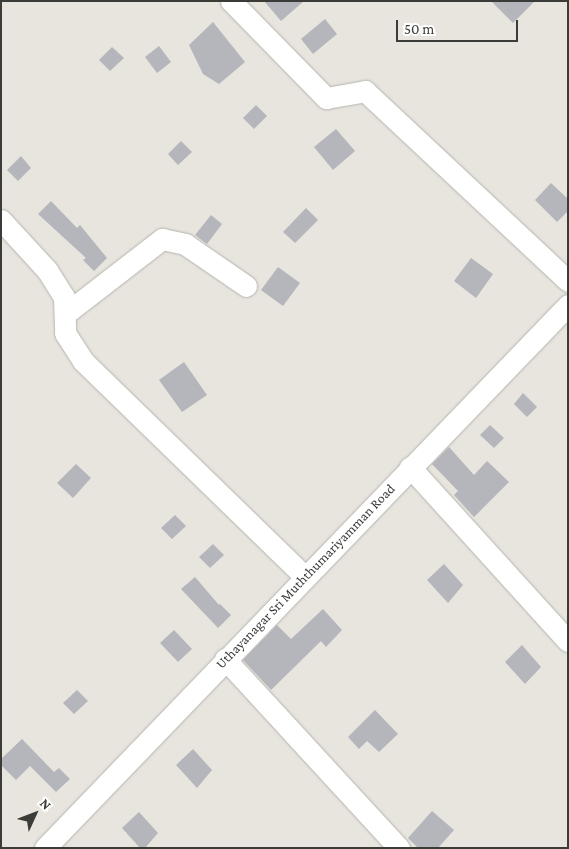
<!DOCTYPE html>
<html>
<head>
<meta charset="utf-8">
<style>
	body { margin:0 }
	#map { position:relative; width:569px; height:849px; overflow:hidden; background:#e7e5de; font-family:"Crimson Pro",serif }
	div>[style] { position:absolute }
	[style*='--x'] { left:calc(var(--x)*1px); top:calc(var(--y)*1px); width:calc(var(--w)*1px); rotate:calc(var(--a)*1deg) }
	.building>* { inset:0; background:#b5b5bc }
	.roads { filter:drop-shadow(0 0 1px #b6b4ae) drop-shadow(0 0 1px #b6b4ae) }
	.minor>* { height:21px; margin:-10.5px; padding:0 10.5px; transform-origin:10.5px; border-radius:10.5px; background:#fff }
	span { translate:-50% -50%; white-space:nowrap; text-align:center; line-height:1.15; -webkit-text-stroke:4px #fff; paint-order:stroke }
	.street-label { font-size:14px; color:#3b3b38 }
	.frame { position:absolute; inset:0; border:2px solid #3b3b38; pointer-events:none }
	.north { position:absolute; left:10px; top:789px; width:50px; height:50px; -webkit-text-stroke:4px #fff; paint-order:stroke; rotate:47deg; font-size:14px; font-weight:700; line-height:20px; text-align:center; color:#3b3b38 }
	.north::after { content:''; display:block; margin:auto; width:18px; height:22px; background:#3b3b38; clip-path:polygon(50% 0,100% 100%,50% 72%,0 100%) }
	.scale { position:absolute; left:396px; top:20px; width:122px; height:22px; box-sizing:border-box; border:2px solid #3b3b38; border-top:0; padding-left:6px; font-size:15px; line-height:18px; white-space:nowrap; color:#3b3b38; -webkit-text-stroke:4px #fff; paint-order:stroke }
</style>
</head>
<body>
<div id="map">
	<div class="building">
		<i style="clip-path:polygon(264px 1px,304px 1px,281px 21px)"></i>
		<i style="clip-path:polygon(491px 1px,535px 1px,513px 23px)"></i>
		<i style="clip-path:polygon(325px 19px,337px 34px,313px 54px,301px 39px)"></i>
		<i style="clip-path:polygon(213px 22px,245px 62px,219px 84px,203px 74px,189px 45px)"></i>
		<i style="clip-path:polygon(159px 46px,171px 62px,157px 73px,145px 57px)"></i>
		<i style="clip-path:polygon(112px 47px,124px 58px,110px 71px,99px 60px)"></i>
		<i style="clip-path:polygon(256px 105px,267px 116px,254px 129px,243px 118px)"></i>
		<i style="clip-path:polygon(336px 129px,355px 151px,333px 170px,314px 147px)"></i>
		<i style="clip-path:polygon(181px 141px,192px 152px,178px 165px,168px 154px)"></i>
		<i style="clip-path:polygon(21px 156px,31px 168px,18px 181px,7px 170px)"></i>
		<i style="clip-path:polygon(551px 183px,568px 199px,568px 211px,557px 222px,535px 200px)"></i>
		<i style="clip-path:polygon(51px 201px,77px 228px,80px 225px,107px 258px,94px 271px,83px 260px,86px 258px,38px 214px)"></i>
		<i style="clip-path:polygon(306px 208px,318px 220px,295px 243px,283px 232px)"></i>
		<i style="clip-path:polygon(211px 215px,222px 224px,207px 244px,195px 235px)"></i>
		<i style="clip-path:polygon(471px 258px,493px 274px,476px 298px,454px 281px)"></i>
		<i style="clip-path:polygon(278px 267px,300px 283px,283px 306px,261px 290px)"></i>
		<i style="clip-path:polygon(184px 362px,207px 395px,182px 412px,159px 380px)"></i>
		<i style="clip-path:polygon(523px 393px,537px 407px,527px 417px,514px 404px)"></i>
		<i style="clip-path:polygon(490px 425px,504px 438px,494px 448px,480px 435px)"></i>
		<i style="clip-path:polygon(449px 447px,474px 475px,487px 461px,509px 482px,474px 517px,454px 495px,458px 491px,432px 464px)"></i>
		<i style="clip-path:polygon(76px 464px,91px 478px,73px 498px,57px 483px)"></i>
		<i style="clip-path:polygon(175px 515px,186px 526px,172px 539px,161px 528px)"></i>
		<i style="clip-path:polygon(213px 544px,224px 555px,210px 568px,199px 557px)"></i>
		<i style="clip-path:polygon(444px 564px,463px 585px,448px 603px,427px 580px)"></i>
		<i style="clip-path:polygon(195px 577px,219px 605px,220px 604px,231px 615px,218px 628px,181px 589px)"></i>
		<i style="clip-path:polygon(323px 609px,342px 630px,326px 647px,321px 641px,271px 690px,243px 660px,277px 625px,291px 639px)"></i>
		<i style="clip-path:polygon(174px 630px,192px 649px,178px 662px,160px 643px)"></i>
		<i style="clip-path:polygon(522px 645px,541px 667px,525px 684px,505px 662px)"></i>
		<i style="clip-path:polygon(77px 690px,88px 701px,74px 714px,63px 703px)"></i>
		<i style="clip-path:polygon(375px 710px,398px 734px,379px 752px,367px 741px,359px 749px,348px 737px)"></i>
		<i style="clip-path:polygon(22px 739px,54px 772px,59px 768px,70px 779px,56px 792px,30px 766px,16px 780px,1px 765px,1px 759px)"></i>
		<i style="clip-path:polygon(193px 749px,212px 770px,197px 788px,176px 765px)"></i>
		<i style="clip-path:polygon(432px 811px,454px 830px,438px 848px,418px 848px,408px 838px)"></i>
		<i style="clip-path:polygon(139px 812px,158px 833px,145px 848px,140px 848px,122px 828px)"></i>
	</div>
	<div class="roads">
		<div class="minor">
			<i style="--x:231;--y:1;--w:136;--a:45.6"></i>
			<i style="--x:326;--y:98;--w:40;--a:-10"></i>
			<i style="--x:365;--y:91;--w:278;--a:43.1"></i>
			<i style="--x:1;--y:220;--w:68;--a:47.4"></i>
			<i style="--x:47;--y:270;--w:32;--a:58"></i>
			<i style="--x:64;--y:297;--w:36;--a:88"></i>
			<i style="--x:65;--y:333;--w:33;--a:57"></i>
			<i style="--x:83;--y:361;--w:308;--a:44.2"></i>
			<i style="--x:65;--y:314;--w:123;--a:-37.7"></i>
			<i style="--x:162;--y:239;--w:24;--a:12"></i>
			<i style="--x:185;--y:244;--w:74;--a:34.5"></i>
			<i style="--x:410;--y:467;--w:235;--a:47.8"></i>
			<i style="--x:225;--y:659;--w:257;--a:47.4"></i>
			<i style="--x:45;--y:848;--w:754;--a:-46.07"></i>
		</div>
	</div>
	<div class="street-label">
		<span style="left:305px;top:576px;rotate:-46deg">Uthayanagar Sri Muththumariyamman Road</span>
	</div>
	<div class="frame"></div>
	<div class="north">N</div>
	<div class="scale">50 m</div>
</div>
</body>
</html>
